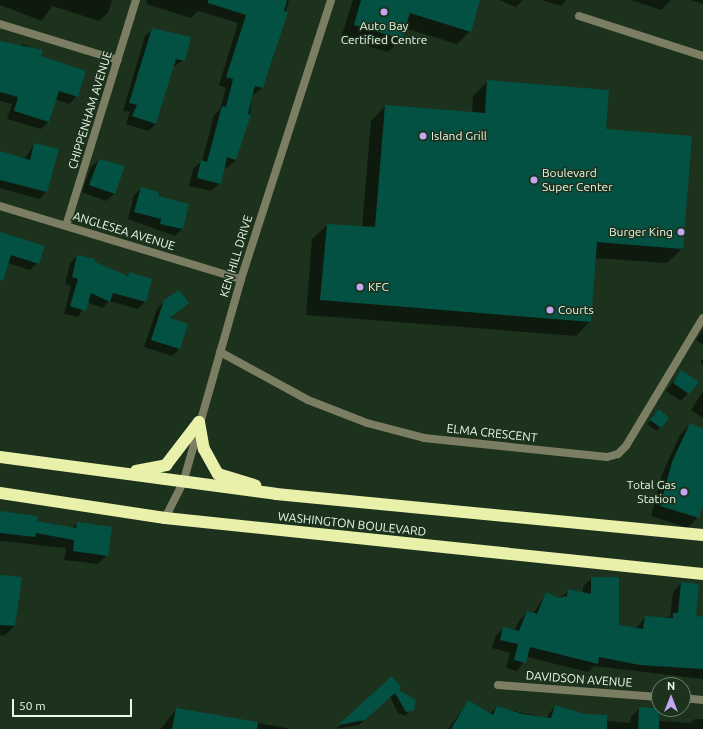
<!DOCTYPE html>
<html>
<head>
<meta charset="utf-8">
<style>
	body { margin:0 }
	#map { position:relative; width:703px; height:729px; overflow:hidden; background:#1d321d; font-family:Ubuntu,sans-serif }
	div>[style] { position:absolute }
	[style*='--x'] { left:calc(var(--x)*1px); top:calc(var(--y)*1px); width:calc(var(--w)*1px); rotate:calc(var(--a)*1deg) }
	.shadow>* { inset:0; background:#0007 }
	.building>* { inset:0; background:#035143 }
	.street>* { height:8px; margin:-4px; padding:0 4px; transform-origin:4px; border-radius:4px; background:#7b7e62 }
	.highway>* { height:12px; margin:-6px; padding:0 6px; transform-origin:6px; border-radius:6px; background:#e9f0aa }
	.dots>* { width:11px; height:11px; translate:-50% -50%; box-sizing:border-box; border:2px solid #1d321d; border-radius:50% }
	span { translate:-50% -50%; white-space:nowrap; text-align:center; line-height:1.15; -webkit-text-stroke:3px #1d321d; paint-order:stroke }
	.poi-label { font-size:12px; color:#eaf8ea }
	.left { translate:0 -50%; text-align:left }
	.right { translate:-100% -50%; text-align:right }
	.street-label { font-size:12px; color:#eaf8ea }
	.north { position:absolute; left:651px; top:677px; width:40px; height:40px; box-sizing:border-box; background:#1d321d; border:1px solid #6f816f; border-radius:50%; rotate:0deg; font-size:11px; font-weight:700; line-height:16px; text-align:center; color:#eaf8ea }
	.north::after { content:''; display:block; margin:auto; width:14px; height:18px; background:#c4a7f1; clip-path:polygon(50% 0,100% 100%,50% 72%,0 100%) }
	.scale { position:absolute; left:12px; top:699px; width:120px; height:18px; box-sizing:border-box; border:2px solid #eaf8ea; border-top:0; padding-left:5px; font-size:12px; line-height:14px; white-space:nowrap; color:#eaf8ea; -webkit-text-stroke:3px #1d321d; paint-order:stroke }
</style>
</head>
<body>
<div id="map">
	<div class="shadow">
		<i style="clip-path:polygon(0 0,112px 0,108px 13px,99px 21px,52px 6px,42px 21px,0 5px)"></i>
		<i style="clip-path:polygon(147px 0,289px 0,273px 59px,262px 88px,252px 96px,250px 116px,236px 160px,227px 168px,224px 167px,220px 183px,211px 191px,189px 186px,193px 169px,202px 161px,214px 115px,220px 109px,226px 88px,219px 85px,238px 23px,198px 11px,191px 18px,146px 4px)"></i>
		<i style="clip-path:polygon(353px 0,479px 0,470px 31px,457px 44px,404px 28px,401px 39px,388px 52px,341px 38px)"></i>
		<i style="clip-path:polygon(499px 0,523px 0,516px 7px)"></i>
		<i style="clip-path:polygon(541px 0,566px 0,561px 6px)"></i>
		<i style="clip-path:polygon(631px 0,671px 0,661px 10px)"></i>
		<i style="clip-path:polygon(690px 0,703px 0,703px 4px)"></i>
		<i style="clip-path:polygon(153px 29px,184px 60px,173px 67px,156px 124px,148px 131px,126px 124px,130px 112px,123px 111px,145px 36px)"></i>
		<i style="clip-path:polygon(0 44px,19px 48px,22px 44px,42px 51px,40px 57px,77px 96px,69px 104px,55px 99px,48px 122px,41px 129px,7px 119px,12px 104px,0 101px)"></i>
		<i style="clip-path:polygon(488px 81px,605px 130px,682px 249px,667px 263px,595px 258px,590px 321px,576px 336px,306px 315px,312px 239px,327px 225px,362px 227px,371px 121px,385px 106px,472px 113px,473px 96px)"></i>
		<i style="clip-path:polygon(34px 144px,46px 192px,39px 199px,0 188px,0 152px,25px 159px)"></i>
		<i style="clip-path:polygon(99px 160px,124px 166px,114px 194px,106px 201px,82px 192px,91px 167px)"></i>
		<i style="clip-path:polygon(142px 188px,156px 197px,188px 205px,182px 229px,175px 236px,128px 219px,134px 195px)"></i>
		<i style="clip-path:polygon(0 233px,38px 263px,30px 270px,5px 262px,0 266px)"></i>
		<i style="clip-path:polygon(77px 256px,126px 277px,129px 273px,145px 301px,138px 309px,109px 301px,102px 308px,87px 302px,78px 317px,64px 314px,71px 286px,65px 284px,70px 263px)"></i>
		<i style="clip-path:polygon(165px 301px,188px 303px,170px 319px,187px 325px,179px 349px,172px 356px,144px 347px,157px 309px)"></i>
		<i style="clip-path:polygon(703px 330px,703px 345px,696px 340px)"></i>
		<i style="clip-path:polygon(703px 358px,703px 364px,700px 362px)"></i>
		<i style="clip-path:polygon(681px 371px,688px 393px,681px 401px,666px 391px)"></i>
		<i style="clip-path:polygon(703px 391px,703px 418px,691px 410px)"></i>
		<i style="clip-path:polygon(655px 414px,668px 418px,657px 431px,647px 424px)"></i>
		<i style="clip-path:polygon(690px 424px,703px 430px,703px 504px,698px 517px,688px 528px,651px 516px,662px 474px,680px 435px)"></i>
		<i style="clip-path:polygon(0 513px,72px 528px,77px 523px,107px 555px,98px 564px,64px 560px,66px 548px,0 541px)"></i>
		<i style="clip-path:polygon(0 576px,20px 578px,15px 626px,4px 636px,0 635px)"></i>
		<i style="clip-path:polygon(591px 578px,618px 626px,636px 629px,645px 617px,670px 617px,673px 592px,681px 583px,695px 616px,703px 617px,703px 679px,594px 666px,588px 672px,527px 657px,517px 671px,506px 668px,510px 653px,492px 648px,495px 637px,503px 628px,514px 631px,519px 621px,527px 612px,533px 614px,546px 594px,558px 599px,569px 591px,583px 593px,583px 587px)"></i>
		<i style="clip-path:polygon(392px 678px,397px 690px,414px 700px,406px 716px,398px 713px,390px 697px,359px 725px,336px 729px)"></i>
		<i style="clip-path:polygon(468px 702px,490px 714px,497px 707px,546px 718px,555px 706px,606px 721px,630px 723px,631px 717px,640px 708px,659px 709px,659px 721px,691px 723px,695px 719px,703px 719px,703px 729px,448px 729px)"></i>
		<i style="clip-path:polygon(176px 709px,292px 729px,161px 729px)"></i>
	</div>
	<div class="building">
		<i style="clip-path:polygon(208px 0,287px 0,284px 11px,288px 12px,263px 88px,255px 86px,248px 114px,251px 115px,236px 160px,227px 157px,221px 184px,197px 178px,201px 160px,207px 162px,222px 106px,226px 107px,233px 79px,226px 77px,246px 15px,208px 3px)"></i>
		<i style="clip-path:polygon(361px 0,480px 0,471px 32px,410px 13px,402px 39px,354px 25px)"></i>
		<i style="clip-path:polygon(152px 28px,191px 37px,185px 61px,176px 59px,156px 124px,132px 116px,137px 105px,129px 103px)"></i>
		<i style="clip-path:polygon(0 41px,43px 50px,41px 56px,86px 71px,78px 97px,59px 91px,49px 122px,14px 111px,18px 97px,0 92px)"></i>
		<i style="clip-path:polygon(487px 80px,609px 90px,606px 129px,692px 136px,683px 249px,597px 242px,591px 322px,320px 300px,327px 224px,375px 227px,385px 105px,485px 113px)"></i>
		<i style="clip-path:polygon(34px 143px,59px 149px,47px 192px,0 180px,0 151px,30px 160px)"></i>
		<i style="clip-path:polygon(99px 159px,125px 166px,115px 194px,89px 185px)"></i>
		<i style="clip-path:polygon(141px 187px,159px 192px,158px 196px,189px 204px,183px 229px,160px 224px,161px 219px,134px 212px)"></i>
		<i style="clip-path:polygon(0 232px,45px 246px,39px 264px,11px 255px,3px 281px,0 280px)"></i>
		<i style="clip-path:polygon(77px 255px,95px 259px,95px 262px,128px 276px,129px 272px,152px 279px,146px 302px,113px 293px,110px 302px,91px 293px,86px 311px,70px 306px,78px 279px,72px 277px)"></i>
		<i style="clip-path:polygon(179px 290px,189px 303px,170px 318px,188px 324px,180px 349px,151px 340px,164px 300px)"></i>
		<i style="clip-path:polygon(681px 370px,699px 382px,689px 394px,673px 383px)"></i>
		<i style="clip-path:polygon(659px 409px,669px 418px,661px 428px,650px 420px)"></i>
		<i style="clip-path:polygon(690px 423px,703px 429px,703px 505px,699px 518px,660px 506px,672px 462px)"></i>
		<i style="clip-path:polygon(0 511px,38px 516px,37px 521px,76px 528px,77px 522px,112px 527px,108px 556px,73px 551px,74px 540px,36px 533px,35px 537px,0 533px)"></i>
		<i style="clip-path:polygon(0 575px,22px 577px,15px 626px,0 625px)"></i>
		<i style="clip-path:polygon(591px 577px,619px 577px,619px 625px,643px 629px,645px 616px,673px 618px,673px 613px,678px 613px,681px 582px,699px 584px,696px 615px,703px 617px,703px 669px,640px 665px,599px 657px,598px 664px,530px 647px,526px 663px,514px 660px,518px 644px,500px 640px,503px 627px,519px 631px,527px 611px,537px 614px,546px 592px,559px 598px,567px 596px,568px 589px,591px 594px)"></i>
		<i style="clip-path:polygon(392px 676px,401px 687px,399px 690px,416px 700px,414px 710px,406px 712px,395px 693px,365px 720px,338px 725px)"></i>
		<i style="clip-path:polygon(468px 700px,493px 715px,497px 706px,523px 714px,551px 718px,555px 705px,584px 714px,607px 715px,607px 729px,451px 729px)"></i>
		<i style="clip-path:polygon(639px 707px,659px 708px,659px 729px,638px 729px)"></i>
		<i style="clip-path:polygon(176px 708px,258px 722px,257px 729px,172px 729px)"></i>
	</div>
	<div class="street">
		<i style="--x:579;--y:16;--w:130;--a:17.9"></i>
		<i style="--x:0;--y:24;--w:123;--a:17"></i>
		<i style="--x:0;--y:206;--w:252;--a:16.9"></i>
		<i style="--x:66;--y:226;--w:237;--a:-72.8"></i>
		<i style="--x:220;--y:352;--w:100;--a:28.6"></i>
		<i style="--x:308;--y:400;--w:63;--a:21.3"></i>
		<i style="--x:367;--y:423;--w:59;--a:14.7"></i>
		<i style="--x:424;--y:438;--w:184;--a:5.9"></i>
		<i style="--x:607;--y:457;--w:11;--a:-15"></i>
		<i style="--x:618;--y:454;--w:11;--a:-45"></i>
		<i style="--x:626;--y:446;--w:149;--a:-59"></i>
		<i style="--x:165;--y:518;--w:39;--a:-63"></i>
		<i style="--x:183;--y:483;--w:212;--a:-74.1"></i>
		<i style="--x:241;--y:279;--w:293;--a:-72.1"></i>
		<i style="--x:498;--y:685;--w:161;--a:4.3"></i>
		<i style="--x:683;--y:698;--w:20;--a:6"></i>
	</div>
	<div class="highway">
		<i style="--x:199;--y:422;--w:27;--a:80"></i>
		<i style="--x:204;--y:449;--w:29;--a:61"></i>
		<i style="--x:218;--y:474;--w:39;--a:17"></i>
		<i style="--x:0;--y:457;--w:278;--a:7.6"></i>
		<i style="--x:276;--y:494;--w:429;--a:5.5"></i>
		<i style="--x:136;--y:471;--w:31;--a:-11"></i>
		<i style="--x:166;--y:465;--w:54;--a:-52.5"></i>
		<i style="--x:0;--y:493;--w:167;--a:8.6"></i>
		<i style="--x:165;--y:518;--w:541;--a:5.94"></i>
	</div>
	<div class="dots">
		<i style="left:384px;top:12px;background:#c4a7f1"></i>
		<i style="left:423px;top:136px;background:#c4a7f1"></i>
		<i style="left:534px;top:180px;background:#c4a7f1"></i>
		<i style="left:681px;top:232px;background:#c4a7f1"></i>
		<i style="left:360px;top:287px;background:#c4a7f1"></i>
		<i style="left:550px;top:310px;background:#c4a7f1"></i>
		<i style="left:684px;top:492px;background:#c4a7f1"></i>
	</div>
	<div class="poi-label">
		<span style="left:384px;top:33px">Auto Bay<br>Certified Centre</span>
		<span class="left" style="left:431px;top:136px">Island Grill</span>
		<span class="left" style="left:542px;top:180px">Boulevard<br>Super Center</span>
		<span class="right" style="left:673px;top:232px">Burger King</span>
		<span class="left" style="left:368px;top:287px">KFC</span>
		<span class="left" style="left:558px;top:310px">Courts</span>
		<span class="right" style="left:676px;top:492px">Total Gas<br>Station</span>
	</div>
	<div class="street-label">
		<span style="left:90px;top:110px;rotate:-73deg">CHIPPENHAM AVENUE</span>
		<span style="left:124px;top:231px;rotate:17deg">ANGLESEA AVENUE</span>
		<span style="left:236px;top:256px;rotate:-73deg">KEN HILL DRIVE</span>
		<span style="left:492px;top:433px;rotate:6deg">ELMA CRESCENT</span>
		<span style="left:352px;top:524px;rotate:6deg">WASHINGTON BOULEVARD</span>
		<span style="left:579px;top:679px;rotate:4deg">DAVIDSON AVENUE</span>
	</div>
	<div class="north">N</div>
	<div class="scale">50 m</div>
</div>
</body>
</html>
